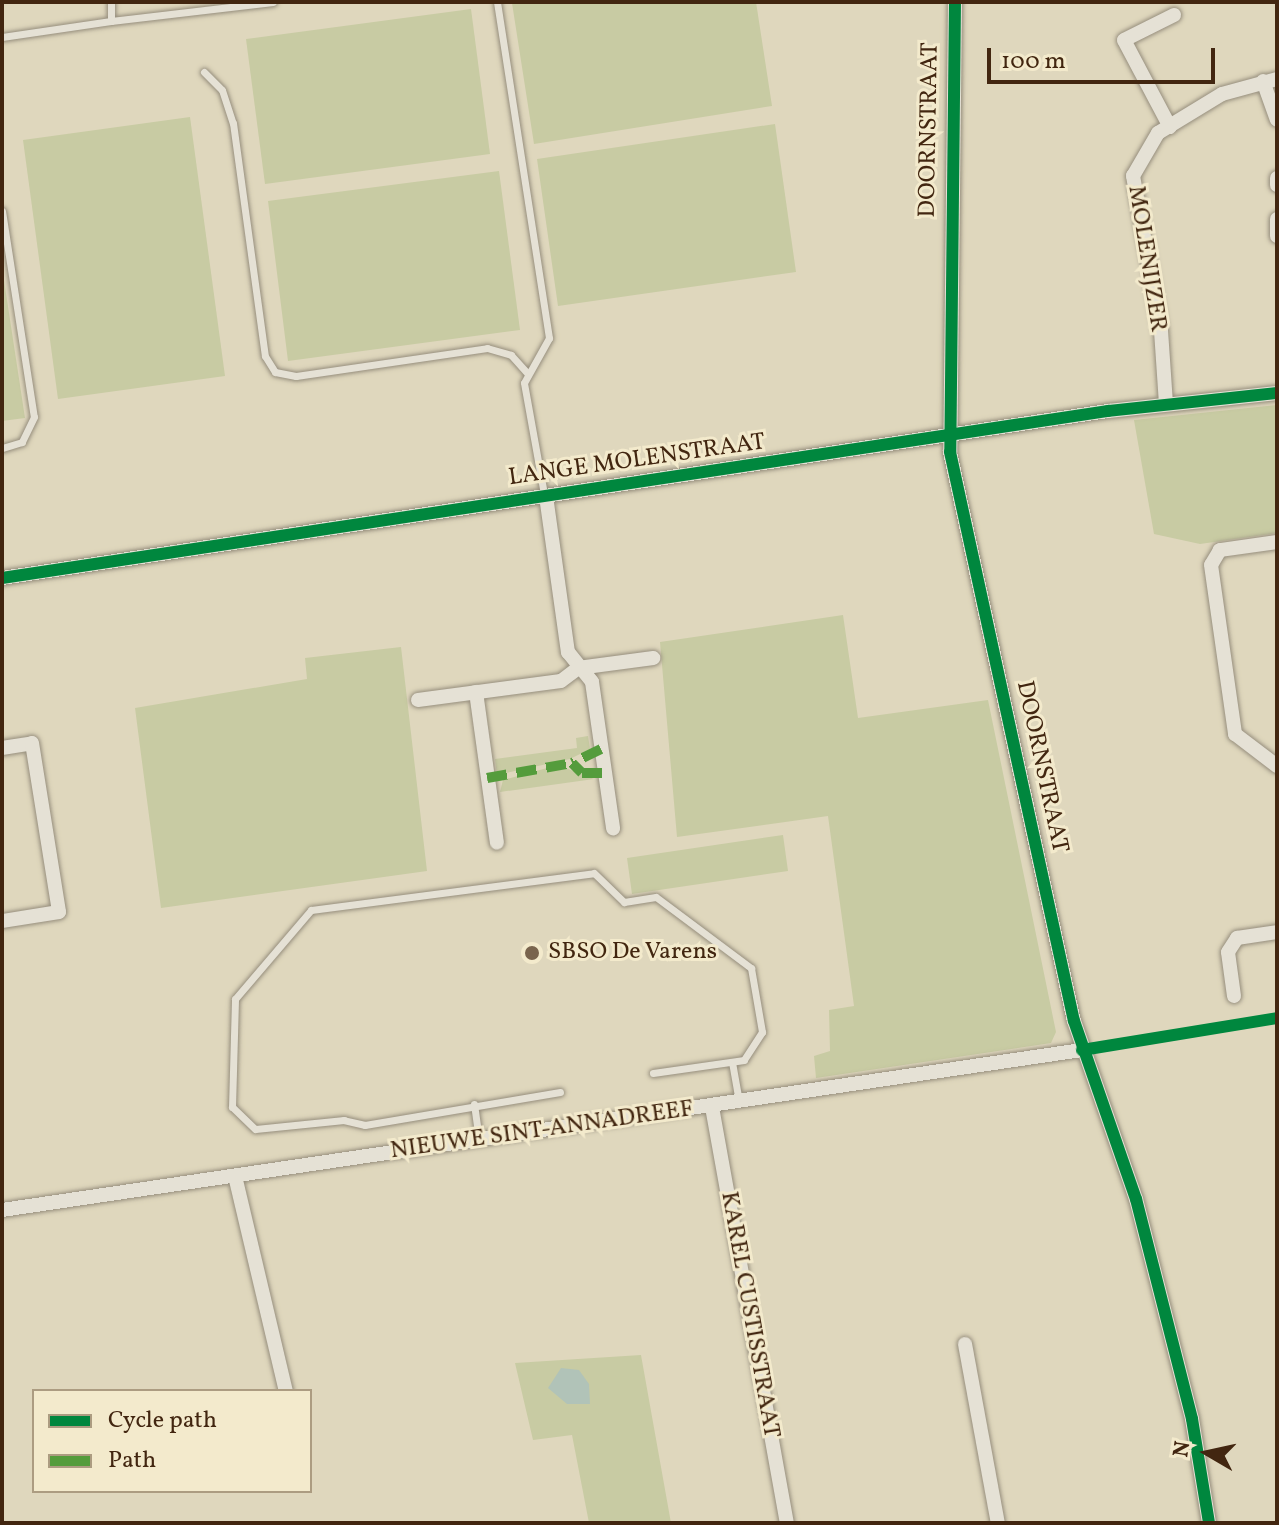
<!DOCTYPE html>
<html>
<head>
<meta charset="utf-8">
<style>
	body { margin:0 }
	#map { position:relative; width:1279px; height:1525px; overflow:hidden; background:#dfd7bd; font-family:Vollkorn,serif }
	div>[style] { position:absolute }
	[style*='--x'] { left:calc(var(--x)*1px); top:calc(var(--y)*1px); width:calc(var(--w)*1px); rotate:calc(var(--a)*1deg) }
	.green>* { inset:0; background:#c8cba3 }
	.water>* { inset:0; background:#b1c3b8 }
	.roads { filter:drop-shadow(0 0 2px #968e7d) drop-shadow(0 0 2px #968e7d) }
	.service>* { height:7px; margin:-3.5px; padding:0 3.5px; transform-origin:3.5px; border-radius:3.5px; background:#e5e1d5 }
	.minor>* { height:14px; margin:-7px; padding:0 7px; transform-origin:7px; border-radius:7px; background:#e5e1d5 }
	.quiet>* { height:10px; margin-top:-5px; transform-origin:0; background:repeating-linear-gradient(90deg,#549c3c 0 20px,transparent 0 30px) }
	.cycleway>* { height:12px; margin:-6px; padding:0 6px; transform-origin:6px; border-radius:6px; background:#00873e }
	.dots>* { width:22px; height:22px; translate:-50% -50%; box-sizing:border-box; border:4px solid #f3eacc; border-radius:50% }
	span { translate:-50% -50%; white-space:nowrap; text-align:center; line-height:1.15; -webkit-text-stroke:6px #f3eacc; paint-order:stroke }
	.street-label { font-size:24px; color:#422610 }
	.poi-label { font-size:24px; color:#422610 }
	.left { translate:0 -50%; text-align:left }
	.frame { position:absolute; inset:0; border:4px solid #422610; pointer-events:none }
	.legend { position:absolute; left:32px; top:1389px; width:280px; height:104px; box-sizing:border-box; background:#f3eacc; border:2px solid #ac9c81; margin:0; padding:10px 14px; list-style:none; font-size:24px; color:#422610 }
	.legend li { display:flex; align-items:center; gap:16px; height:40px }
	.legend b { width:40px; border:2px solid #ac9c81 }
	.north { position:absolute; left:1167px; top:1413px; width:80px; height:80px; -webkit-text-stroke:6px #f3eacc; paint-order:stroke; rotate:279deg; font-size:22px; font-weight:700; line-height:32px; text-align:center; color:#422610 }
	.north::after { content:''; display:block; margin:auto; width:28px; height:36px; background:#422610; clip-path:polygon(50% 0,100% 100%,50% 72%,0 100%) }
	.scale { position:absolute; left:987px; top:48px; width:228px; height:36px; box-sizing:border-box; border:4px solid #422610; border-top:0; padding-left:10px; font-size:24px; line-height:28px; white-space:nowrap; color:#422610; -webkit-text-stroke:6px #f3eacc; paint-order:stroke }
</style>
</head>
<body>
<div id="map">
	<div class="green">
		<i style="clip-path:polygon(756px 2px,772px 106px,534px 144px,512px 3px)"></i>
		<i style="clip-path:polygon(471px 9px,490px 154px,265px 184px,246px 39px)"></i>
		<i style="clip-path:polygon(190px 117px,225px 376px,58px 399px,23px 140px)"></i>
		<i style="clip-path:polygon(775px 124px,796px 272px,558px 306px,537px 159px)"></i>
		<i style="clip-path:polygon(499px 171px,520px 330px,288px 361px,268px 201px)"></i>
		<i style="clip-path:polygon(2px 267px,25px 418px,2px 421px)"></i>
		<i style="clip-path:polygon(1277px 405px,1277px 533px,1200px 544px,1154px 534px,1134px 420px)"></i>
		<i style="clip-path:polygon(843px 615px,858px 718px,988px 700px,1056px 1032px,1051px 1043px,816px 1078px,814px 1056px,830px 1051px,829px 1010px,854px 1006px,828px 816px,677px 837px,660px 642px)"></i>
		<i style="clip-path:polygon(401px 647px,427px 871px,161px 908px,135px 708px,307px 679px,305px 658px)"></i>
		<i style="clip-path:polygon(588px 736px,590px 749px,570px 759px,497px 775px,495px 759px,577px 748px,576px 738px)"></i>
		<i style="clip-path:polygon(558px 765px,594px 779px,500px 792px,503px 780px)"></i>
		<i style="clip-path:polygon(783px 835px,788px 871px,632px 894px,627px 858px)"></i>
		<i style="clip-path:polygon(641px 1355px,671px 1523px,589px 1523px,572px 1435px,533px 1440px,515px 1363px)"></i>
	</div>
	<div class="water">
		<i style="clip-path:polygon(561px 1368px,579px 1370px,589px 1384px,590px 1404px,567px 1404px,548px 1388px)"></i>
	</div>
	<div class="roads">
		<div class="service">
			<i style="--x:497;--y:2;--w:340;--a:81.2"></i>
			<i style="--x:549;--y:338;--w:51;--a:119.1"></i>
			<i style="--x:524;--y:383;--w:113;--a:79.8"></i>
			<i style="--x:111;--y:21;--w:163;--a:-6.7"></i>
			<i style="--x:2;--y:37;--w:110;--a:-8.4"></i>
			<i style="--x:111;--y:21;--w:19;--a:-90"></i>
			<i style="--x:204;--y:72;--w:25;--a:45"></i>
			<i style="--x:222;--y:90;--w:35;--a:72"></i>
			<i style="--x:233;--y:123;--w:235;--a:82.2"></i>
			<i style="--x:265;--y:356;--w:19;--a:58"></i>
			<i style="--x:275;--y:372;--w:21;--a:11"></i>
			<i style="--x:296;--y:376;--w:193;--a:-8.3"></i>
			<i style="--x:487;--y:348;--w:25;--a:16"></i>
			<i style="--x:511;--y:355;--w:24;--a:48"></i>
			<i style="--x:2;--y:211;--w:208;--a:81.2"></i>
			<i style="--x:34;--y:417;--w:28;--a:116"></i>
			<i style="--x:22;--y:442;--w:21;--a:163"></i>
			<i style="--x:732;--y:1062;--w:40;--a:80"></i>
			<i style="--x:560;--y:1092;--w:198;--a:170.4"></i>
			<i style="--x:365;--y:1125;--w:22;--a:-167"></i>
			<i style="--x:344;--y:1120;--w:89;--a:174.2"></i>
			<i style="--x:255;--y:1129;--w:32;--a:-136"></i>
			<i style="--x:232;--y:1107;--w:108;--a:-88.4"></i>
			<i style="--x:235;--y:999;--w:117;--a:-49.5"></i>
			<i style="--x:311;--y:910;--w:285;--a:-7.4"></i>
			<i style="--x:594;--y:873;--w:42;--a:44"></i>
			<i style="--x:624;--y:902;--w:32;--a:-9"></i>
			<i style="--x:656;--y:897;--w:119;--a:36.8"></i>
			<i style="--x:751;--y:968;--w:65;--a:80.2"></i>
			<i style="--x:762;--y:1032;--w:33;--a:123"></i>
			<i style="--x:744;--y:1060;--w:92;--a:171.9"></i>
			<i style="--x:474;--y:1104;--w:35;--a:82"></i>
		</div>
		<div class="minor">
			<i style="--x:955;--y:2;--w:450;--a:90.6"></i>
			<i style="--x:950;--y:452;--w:582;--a:77.71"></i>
			<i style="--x:1074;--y:1021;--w:188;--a:70.8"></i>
			<i style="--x:1136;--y:1199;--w:227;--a:75.7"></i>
			<i style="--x:1192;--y:1419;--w:105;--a:80.7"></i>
			<i style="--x:1263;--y:81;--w:41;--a:70.3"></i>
			<i style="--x:1170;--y:127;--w:98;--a:-117.9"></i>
			<i style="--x:1124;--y:40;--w:56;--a:-26.6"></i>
			<i style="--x:1277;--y:178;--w:7;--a:90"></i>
			<i style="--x:1277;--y:219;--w:17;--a:90"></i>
			<i style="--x:1166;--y:404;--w:74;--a:-93.9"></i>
			<i style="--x:1161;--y:330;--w:157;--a:-100.3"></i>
			<i style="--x:1133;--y:176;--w:50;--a:-59.8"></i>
			<i style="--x:1158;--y:133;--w:75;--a:-31.4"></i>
			<i style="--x:1222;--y:94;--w:57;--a:-15.3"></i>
			<i style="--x:546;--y:496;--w:158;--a:82"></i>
			<i style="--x:568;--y:652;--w:38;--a:51"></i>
			<i style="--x:592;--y:682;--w:148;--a:81.8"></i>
			<i style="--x:1277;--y:542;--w:58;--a:172"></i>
			<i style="--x:1220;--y:550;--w:17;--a:121"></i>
			<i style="--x:1211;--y:565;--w:171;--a:81.9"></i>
			<i style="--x:1235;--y:734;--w:53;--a:37.3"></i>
			<i style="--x:2;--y:578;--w:1119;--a:-8.59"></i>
			<i style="--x:1108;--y:411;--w:170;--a:-6.1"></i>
			<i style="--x:476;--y:692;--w:152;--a:82.1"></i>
			<i style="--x:418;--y:700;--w:144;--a:-7.6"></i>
			<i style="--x:561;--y:681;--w:21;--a:-37"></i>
			<i style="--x:578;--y:668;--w:76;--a:-7.6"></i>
			<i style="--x:2;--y:748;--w:30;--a:-9"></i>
			<i style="--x:32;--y:743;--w:171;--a:80.9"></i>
			<i style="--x:59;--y:912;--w:58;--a:171"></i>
			<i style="--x:1234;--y:996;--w:44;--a:-97.8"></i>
			<i style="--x:1228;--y:952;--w:17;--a:-57"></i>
			<i style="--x:1237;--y:938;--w:40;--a:-8.5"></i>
			<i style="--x:712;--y:1107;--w:423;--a:79.8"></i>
			<i style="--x:235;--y:1176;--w:221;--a:76.7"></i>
			<i style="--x:2;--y:1210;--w:1092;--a:-8.43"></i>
			<i style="--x:965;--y:1344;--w:182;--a:79.6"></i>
		</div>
	</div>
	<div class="quiet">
		<i style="--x:601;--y:749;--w:32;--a:154"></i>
		<i style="--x:572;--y:763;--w:14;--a:45"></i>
		<i style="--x:582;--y:773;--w:23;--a:0"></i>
		<i style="--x:487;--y:778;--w:86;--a:-10"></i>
	</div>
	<div class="cycleway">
		<i style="--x:955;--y:2;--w:450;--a:90.6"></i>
		<i style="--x:950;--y:452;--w:582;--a:77.71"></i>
		<i style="--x:1074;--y:1021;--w:188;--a:70.8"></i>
		<i style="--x:1136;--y:1199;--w:227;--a:75.7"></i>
		<i style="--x:1192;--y:1419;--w:105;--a:80.7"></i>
		<i style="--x:2;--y:578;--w:1119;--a:-8.59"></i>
		<i style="--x:1108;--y:411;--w:170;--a:-6.1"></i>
		<i style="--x:1082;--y:1050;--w:198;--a:-9.3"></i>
	</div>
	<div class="dots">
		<i style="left:532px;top:953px;background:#79644d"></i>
	</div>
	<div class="street-label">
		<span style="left:930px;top:130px;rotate:-89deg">DOORNSTRAAT</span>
		<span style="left:1146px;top:259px;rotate:81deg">MOLENIJZER</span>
		<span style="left:637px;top:461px;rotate:-8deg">LANGE MOLENSTRAAT</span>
		<span style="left:1041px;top:767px;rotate:78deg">DOORNSTRAAT</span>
		<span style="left:542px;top:1131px;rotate:-8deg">NIEUWE SINT-ANNADREEF</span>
		<span style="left:749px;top:1315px;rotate:80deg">KAREL CUSTISSTRAAT</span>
	</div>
	<div class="poi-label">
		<span class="left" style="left:548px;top:953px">SBSO De Varens</span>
	</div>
	<div class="frame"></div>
	<ul class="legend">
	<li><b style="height:10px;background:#00873e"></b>Cycle path</li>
	<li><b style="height:10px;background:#549c3c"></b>Path</li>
	</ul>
	<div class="north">N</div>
	<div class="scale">100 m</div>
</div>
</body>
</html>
